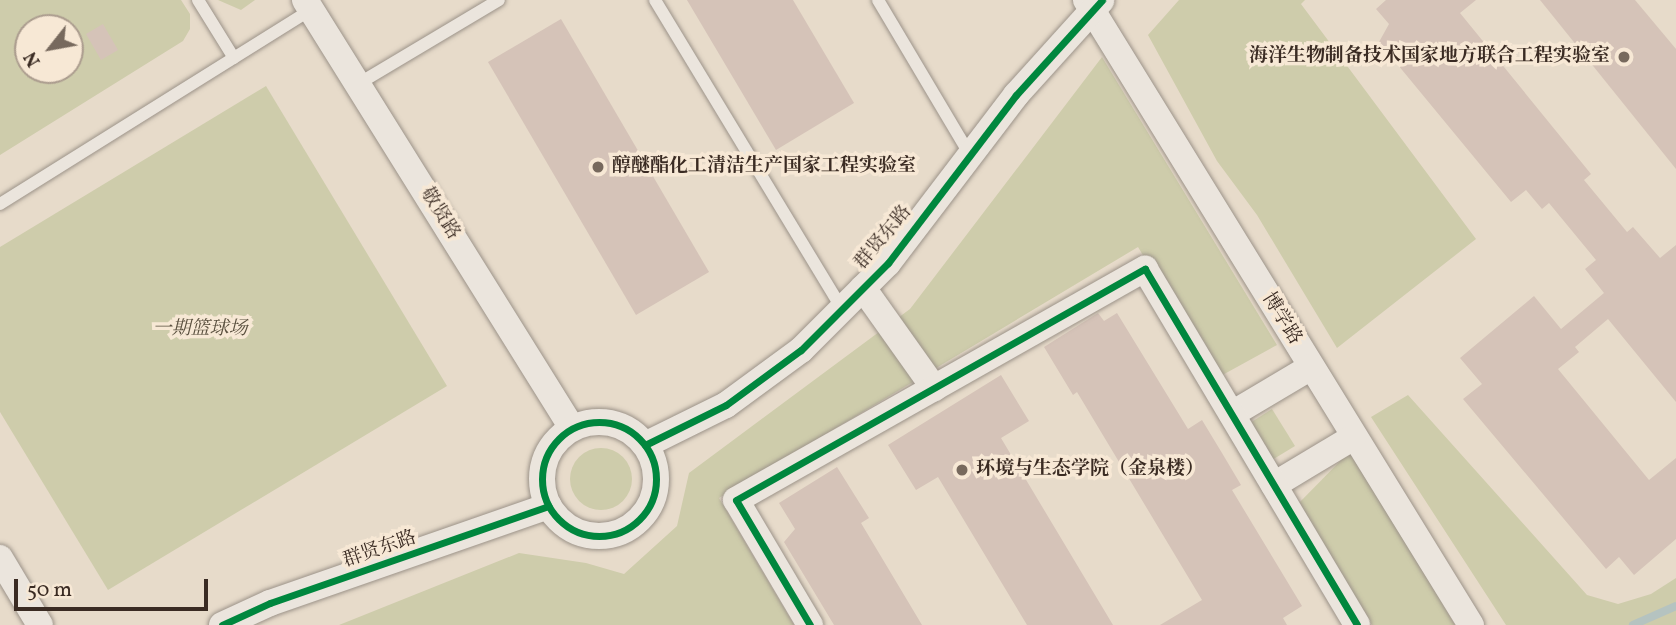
<!DOCTYPE html>
<html>
<head>
<meta charset="utf-8">
<style>
	body { margin:0 }
	#map { position:relative; width:1676px; height:625px; overflow:hidden; background:#e7dbca; font-family:Vollkorn,"Noto Serif SC",serif }
	div>[style] { position:absolute }
	[style*='--x'] { left:calc(var(--x)*1px); top:calc(var(--y)*1px); width:calc(var(--w)*1px); rotate:calc(var(--a)*1deg) }
	.green>* { inset:0; background:#ceccab }
	.round { border-radius:50% }
	.stream>* { height:8px; margin:-4px; padding:0 4px; transform-origin:4px; border-radius:4px; background:#b5c3c0 }
	.building>* { inset:0; background:#d5c3b8 }
	.roads { filter:drop-shadow(0 0 2px #9c9389) drop-shadow(0 0 2px #9c9389) }
	.service>* { height:12px; margin:-6px; padding:0 6px; transform-origin:6px; border-radius:6px; background:#ebe5dd }
	.minor>* { height:26px; margin:-13px; padding:0 13px; transform-origin:13px; border-radius:13px; background:#ebe5dd }
	.minor>.ring { margin:-13px; padding:0; box-sizing:content-box; background:none; border:26px solid #ebe5dd; border-radius:50% }
	.cycleway>* { height:7px; margin:-3.5px; padding:0 3.5px; transform-origin:3.5px; border-radius:3.5px; background:#00873e }
	.cycleway>.ring { margin:-3.5px; padding:0; box-sizing:content-box; background:none; border:7px solid #00873e; border-radius:50% }
	.dots>* { width:19px; height:19px; translate:-50% -50%; box-sizing:border-box; border:4px solid #f7e8d5; border-radius:50% }
	span { translate:-50% -50%; white-space:nowrap; text-align:center; line-height:1.15; -webkit-text-stroke:7px #f7e8d5; paint-order:stroke }
	.poi-label { font-size:19px; color:#3a2b23; font-weight:700 }
	.right { translate:-100% -50%; text-align:right }
	.left { translate:0 -50%; text-align:left }
	.street-label { font-size:19px; color:#3a2b23 }
	.park-label { font-size:19px; color:#5a503f; font-style:italic }
	.north { position:absolute; left:14px; top:14px; width:70px; height:70px; box-sizing:border-box; background:#f7e8d5; border:2px solid #ab9c8e; border-radius:50%; rotate:239deg; font-size:19px; font-weight:700; line-height:28px; text-align:center; color:#3a2b23 }
	.north::after { content:''; display:block; margin:auto; width:24px; height:32px; background:#77695d; clip-path:polygon(50% 0,100% 100%,50% 72%,0 100%) }
	.scale { position:absolute; left:14px; top:579px; width:194px; height:32px; box-sizing:border-box; border:4px solid #3a2b23; border-top:0; padding-left:9px; font-size:21px; line-height:24px; white-space:nowrap; color:#3a2b23; -webkit-text-stroke:5px #f7e8d5; paint-order:stroke }
</style>
</head>
<body>
<div id="map">
	<div class="green">
		<i style="clip-path:polygon(evenodd,0 0,181px 0,190px 14px,190px 29px,183px 41px,0 155px,0 0,28px 28px,70px 28px,70px 70px,28px 70px,28px 28px)"></i>
		<i style="clip-path:polygon(218px 0,255px 0,241px 10px)"></i>
		<i style="clip-path:polygon(1179px 0,1305px 0,1301px 4px,1476px 239px,1337px 348px,1257px 215px,1217px 161px,1148px 35px)"></i>
		<i style="clip-path:polygon(1102px 57px,1277px 345px,1217px 378px,1138px 247px,719px 498px,794px 625px,339px 625px,519px 553px,586px 563px,624px 574px,677px 526px,689px 473px,910px 309px)"></i>
		<i style="clip-path:polygon(266px 86px,447px 386px,108px 590px,0 412px,0 247px)"></i>
		<i style="clip-path:polygon(1408px 395px,1587px 595px,1618px 604px,1651px 594px,1676px 578px,1676px 625px,1506px 625px,1371px 417px)"></i>
		<i style="clip-path:polygon(1272px 409px,1295px 446px,1272px 460px,1250px 423px)"></i>
		<i class="round" style="left:570px;top:448px;width:62px;height:62px"></i>
		<i style="clip-path:polygon(1351px 450px,1455px 625px,1372px 625px,1296px 506px)"></i>
	</div>
	<div class="stream">
		<i style="--x:1633;--y:625;--w:47;--a:-23.8"></i>
	</div>
	<div class="building">
		<i style="clip-path:polygon(687px 0,793px 0,854px 103px,776px 150px)"></i>
		<i style="clip-path:polygon(1386px 0,1476px 0,1460px 13px,1591px 174px,1584px 180px,1627px 232px,1633px 227px,1660px 258px,1676px 245px,1676px 402px,1608px 319px,1575px 347px,1579px 352px,1558px 369px,1649px 480px,1676px 458px,1676px 539px,1634px 575px,1619px 557px,1606px 569px,1463px 399px,1482px 384px,1460px 358px,1534px 296px,1561px 329px,1604px 293px,1585px 269px,1596px 260px,1549px 203px,1542px 209px,1526px 190px,1511px 202px,1379px 42px,1389px 24px,1376px 9px)"></i>
		<i style="clip-path:polygon(1540px 0,1635px 0,1676px 49px,1676px 169px)"></i>
		<i style="clip-path:polygon(561px 19px,709px 272px,636px 315px,488px 62px)"></i>
		<i style="clip-path:polygon(103px 24px,118px 50px,101px 60px,86px 34px)"></i>
		<i style="clip-path:polygon(1098px 313px,1104px 321px,1117px 313px,1188px 429px,1202px 420px,1222px 453px,1241px 485px,1232px 490px,1302px 606px,1283px 618px,1287px 625px,1160px 625px,1202px 600px,1077px 392px,1073px 395px,1044px 347px)"></i>
		<i style="clip-path:polygon(1001px 375px,1029px 421px,1001px 438px,1113px 625px,1027px 625px,938px 477px,916px 490px,888px 445px)"></i>
		<i style="clip-path:polygon(837px 467px,869px 518px,861px 523px,922px 625px,834px 625px,784px 542px,795px 529px,779px 503px)"></i>
	</div>
	<div class="roads">
		<div class="service">
			<i style="--x:198;--y:0;--w:68;--a:58.2"></i>
			<i style="--x:655;--y:0;--w:361;--a:58.8"></i>
			<i style="--x:878;--y:0;--w:180;--a:59.3"></i>
			<i style="--x:358;--y:84;--w:164;--a:-30.8"></i>
			<i style="--x:0;--y:204;--w:367;--a:-32"></i>
		</div>
		<div class="minor">
			<i style="--x:305;--y:0;--w:504;--a:58.04"></i>
			<i style="--x:1086;--y:0;--w:734;--a:58.37"></i>
			<i style="--x:863;--y:288;--w:123;--a:54.6"></i>
			<i style="--x:1232;--y:414;--w:92;--a:-30.7"></i>
			<i class="ring" style="left:542px;top:422px;width:88px;height:88px"></i>
			<i style="--x:645;--y:445;--w:90;--a:-26.3"></i>
			<i style="--x:726;--y:405;--w:93;--a:-36.3"></i>
			<i style="--x:801;--y:350;--w:123;--a:-45"></i>
			<i style="--x:888;--y:263;--w:211;--a:-52.7"></i>
			<i style="--x:1016;--y:95;--w:127;--a:-47.9"></i>
			<i style="--x:1274;--y:485;--w:93;--a:-31"></i>
			<i style="--x:0;--y:558;--w:78;--a:59.2"></i>
			<i style="--x:222;--y:625;--w:53;--a:-24.6"></i>
			<i style="--x:270;--y:603;--w:295;--a:-19.2"></i>
			<i style="--x:810;--y:625;--w:145;--a:-120.6"></i>
			<i style="--x:736;--y:500;--w:470;--a:-29.5"></i>
			<i style="--x:1145;--y:269;--w:414;--a:59.2"></i>
		</div>
	</div>
	<div class="cycleway">
		<i class="ring" style="left:542px;top:422px;width:107px;height:107px"></i>
		<i style="--x:645;--y:445;--w:90;--a:-26.3"></i>
		<i style="--x:726;--y:405;--w:93;--a:-36.3"></i>
		<i style="--x:801;--y:350;--w:123;--a:-45"></i>
		<i style="--x:888;--y:263;--w:211;--a:-52.7"></i>
		<i style="--x:1016;--y:95;--w:128;--a:-47.8"></i>
		<i style="--x:222;--y:625;--w:53;--a:-24.6"></i>
		<i style="--x:270;--y:603;--w:295;--a:-19.2"></i>
		<i style="--x:810;--y:625;--w:145;--a:-120.6"></i>
		<i style="--x:736;--y:500;--w:470;--a:-29.5"></i>
		<i style="--x:1145;--y:269;--w:414;--a:59.2"></i>
	</div>
	<div class="dots">
		<i style="left:1624px;top:57px;background:#77695d"></i>
		<i style="left:598px;top:167px;background:#77695d"></i>
		<i style="left:962px;top:470px;background:#77695d"></i>
	</div>
	<div class="poi-label">
		<span class="right" style="left:1610px;top:57px">海洋生物制备技术国家地方联合工程实验室</span>
		<span class="left" style="left:612px;top:167px">醇醚酯化工清洁生产国家工程实验室</span>
		<span class="left" style="left:976px;top:470px">环境与生态学院（金泉楼）</span>
	</div>
	<div class="street-label">
		<span style="left:439px;top:214px;rotate:58deg">敬贤路</span>
		<span style="left:884px;top:238px;rotate:-50deg">群贤东路</span>
		<span style="left:1281px;top:319px;rotate:58deg">博学路</span>
		<span style="left:380px;top:550px;rotate:-19deg">群贤东路</span>
	</div>
	<div class="park-label">
		<span style="left:200px;top:330px">一期篮球场</span>
	</div>
	<div class="north">N</div>
	<div class="scale">50 m</div>
</div>
</body>
</html>
